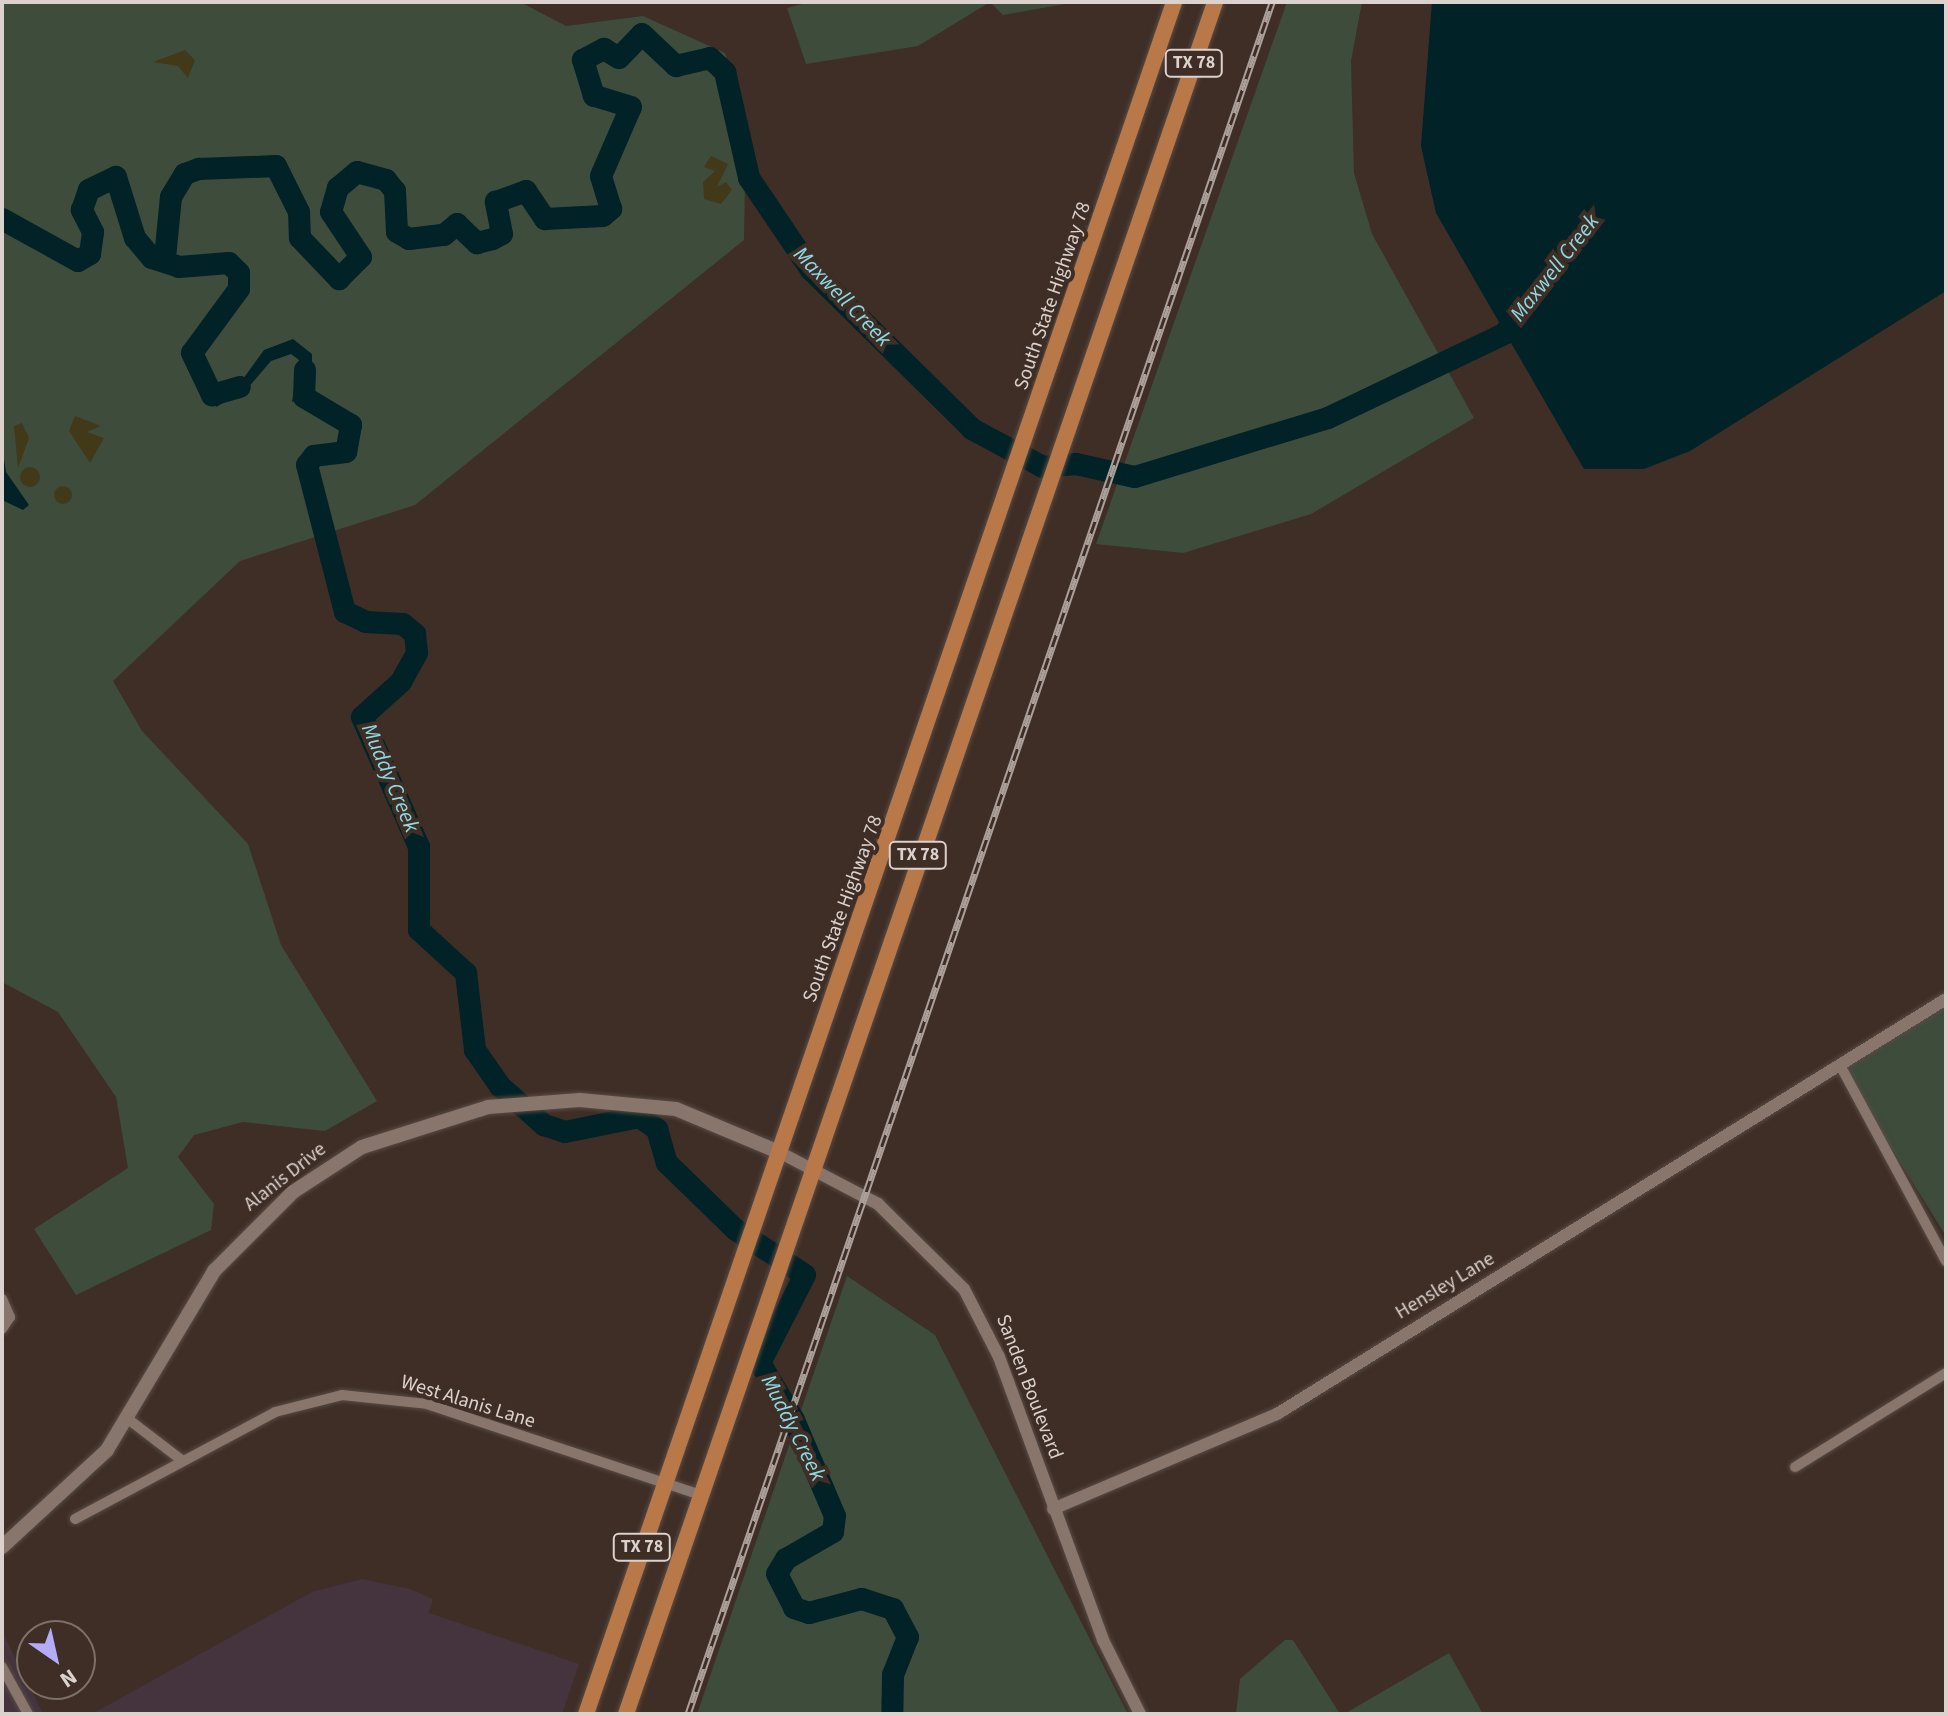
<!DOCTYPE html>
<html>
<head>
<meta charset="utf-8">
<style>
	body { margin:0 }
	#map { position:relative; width:1948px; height:1716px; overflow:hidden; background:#3e2e26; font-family:"Source Sans 3",sans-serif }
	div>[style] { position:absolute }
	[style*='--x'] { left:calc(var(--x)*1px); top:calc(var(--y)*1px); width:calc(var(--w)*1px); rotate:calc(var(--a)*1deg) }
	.industrial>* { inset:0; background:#45343e }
	.green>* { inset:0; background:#3e4c3c }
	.sand>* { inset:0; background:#423919 }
	.round { border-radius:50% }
	.water>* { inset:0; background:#012226 }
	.river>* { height:22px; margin:-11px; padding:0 11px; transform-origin:11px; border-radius:11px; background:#012226 }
	.roads { filter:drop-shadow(0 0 2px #584b44) drop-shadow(0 0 2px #584b44) }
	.minor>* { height:10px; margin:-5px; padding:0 5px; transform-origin:5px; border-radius:5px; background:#88766d }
	.tertiary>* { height:12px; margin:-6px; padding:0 6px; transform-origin:6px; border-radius:6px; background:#88766d }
	.secondary>* { height:14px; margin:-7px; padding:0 7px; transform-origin:7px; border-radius:7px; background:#88766d }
	.primary>* { height:16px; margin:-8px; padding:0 8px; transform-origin:8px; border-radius:8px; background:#b97847 }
	.rail>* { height:7px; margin-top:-3.5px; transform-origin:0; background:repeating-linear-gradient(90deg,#3e2e26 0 12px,#aca09a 0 24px); box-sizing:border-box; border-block:2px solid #aca09a }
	span { translate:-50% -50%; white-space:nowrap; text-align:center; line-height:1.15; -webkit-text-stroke:8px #3e2e26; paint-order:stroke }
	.shield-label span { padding:2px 6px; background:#3e2e26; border:2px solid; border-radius:6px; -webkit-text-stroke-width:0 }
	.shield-label { font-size:18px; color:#dcd2cd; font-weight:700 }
	.street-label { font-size:20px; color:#dcd2cd }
	.water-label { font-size:22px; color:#8cdbe6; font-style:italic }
	.frame { position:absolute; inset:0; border:4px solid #dcd2cd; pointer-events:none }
	.north { position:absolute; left:16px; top:1620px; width:80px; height:80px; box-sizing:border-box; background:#3e2e26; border:2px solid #7d7069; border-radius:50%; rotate:146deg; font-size:22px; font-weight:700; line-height:32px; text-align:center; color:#dcd2cd }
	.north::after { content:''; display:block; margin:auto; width:28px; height:36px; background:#b5acf8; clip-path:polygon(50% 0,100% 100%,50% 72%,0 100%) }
</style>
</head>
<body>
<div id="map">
	<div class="industrial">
		<i style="clip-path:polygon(362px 1579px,410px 1589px,433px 1599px,429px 1613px,579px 1664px,562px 1714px,92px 1714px,312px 1592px)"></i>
		<i style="clip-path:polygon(2px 1631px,43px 1714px,2px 1714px)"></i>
	</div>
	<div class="green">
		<i style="clip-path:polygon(2px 2px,520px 2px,566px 26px,643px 16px,725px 53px,746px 119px,744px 240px,415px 505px,240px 561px,113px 681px,142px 731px,248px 844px,281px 945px,377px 1101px,325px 1131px,243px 1122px,194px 1135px,178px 1157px,214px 1204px,211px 1230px,76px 1295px,34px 1229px,128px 1168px,116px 1097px,58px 1012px,2px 982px)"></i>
		<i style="clip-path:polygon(810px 2px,1076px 2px,1003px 15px,990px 2px,918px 46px,806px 64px,787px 8px)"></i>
		<i style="clip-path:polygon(1287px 2px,1362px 2px,1351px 61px,1354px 173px,1372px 234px,1474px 418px,1311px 514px,1183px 553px,1096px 544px)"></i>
		<i style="clip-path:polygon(1946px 999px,1946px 1236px,1841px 1067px)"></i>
		<i style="clip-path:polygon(847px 1276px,935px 1335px,1128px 1714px,697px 1714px)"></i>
		<i style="clip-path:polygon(1285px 1640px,1293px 1640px,1340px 1714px,1236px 1714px,1240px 1679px)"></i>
		<i style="clip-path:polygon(1449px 1653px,1483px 1714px,1344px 1714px)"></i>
	</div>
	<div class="sand">
		<i style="clip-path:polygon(185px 50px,195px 60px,188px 78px,178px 66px,153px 62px)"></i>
		<i style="clip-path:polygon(711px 156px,728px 164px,717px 187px,726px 182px,732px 190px,721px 204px,704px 199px,703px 182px,715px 171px,704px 167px)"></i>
		<i style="clip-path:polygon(75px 416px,101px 426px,87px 432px,104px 438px,90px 463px,69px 431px)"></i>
		<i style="clip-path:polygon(22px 423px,29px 438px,18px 468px,14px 426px)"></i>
		<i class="round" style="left:20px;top:467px;width:20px;height:20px"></i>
		<i class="round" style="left:54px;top:486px;width:18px;height:18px"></i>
	</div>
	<div class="water">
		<i style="clip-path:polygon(1432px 2px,1946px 2px,1946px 291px,1690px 451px,1644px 469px,1584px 469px,1436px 213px,1421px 146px)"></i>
		<i style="clip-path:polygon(293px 339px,312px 354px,312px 394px,292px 402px,299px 360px,291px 354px,271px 361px,246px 390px,216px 407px,212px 395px,243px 379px,264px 350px)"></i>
		<i style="clip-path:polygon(2px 446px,6px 472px,29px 505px,23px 510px,2px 500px)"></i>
	</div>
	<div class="river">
		<i style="--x:2;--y:219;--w:87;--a:28.9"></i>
		<i style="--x:78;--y:261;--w:14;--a:-30"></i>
		<i style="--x:90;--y:254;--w:22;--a:-82"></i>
		<i style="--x:93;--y:232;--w:25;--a:-117"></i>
		<i style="--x:82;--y:210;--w:21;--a:-71"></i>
		<i style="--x:89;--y:190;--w:30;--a:-26"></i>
		<i style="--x:116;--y:177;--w:64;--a:72.7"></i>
		<i style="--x:135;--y:238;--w:26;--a:50"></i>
		<i style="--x:152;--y:258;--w:28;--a:18"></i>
		<i style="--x:179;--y:267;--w:50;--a:-4.6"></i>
		<i style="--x:229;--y:263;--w:14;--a:45"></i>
		<i style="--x:239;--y:273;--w:16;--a:90"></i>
		<i style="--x:239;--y:289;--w:79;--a:126.3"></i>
		<i style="--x:192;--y:353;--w:47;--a:64.5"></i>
		<i style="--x:212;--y:395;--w:29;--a:-16"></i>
		<i style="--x:165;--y:258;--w:61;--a:-84.4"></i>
		<i style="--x:171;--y:197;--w:27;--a:-59"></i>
		<i style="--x:185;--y:174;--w:15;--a:-20"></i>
		<i style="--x:199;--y:169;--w:77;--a:-2.2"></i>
		<i style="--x:276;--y:166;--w:51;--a:63.4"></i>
		<i style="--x:299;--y:212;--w:26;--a:88"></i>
		<i style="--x:300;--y:238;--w:57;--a:46.4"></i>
		<i style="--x:339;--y:279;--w:31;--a:-45"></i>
		<i style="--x:361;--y:257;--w:54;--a:-123.7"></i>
		<i style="--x:331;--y:212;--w:25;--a:-74"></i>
		<i style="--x:338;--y:188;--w:25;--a:-40"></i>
		<i style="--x:357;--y:172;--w:30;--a:15"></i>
		<i style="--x:386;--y:180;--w:14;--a:51"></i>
		<i style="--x:395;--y:191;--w:41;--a:87.2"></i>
		<i style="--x:397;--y:232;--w:14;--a:30"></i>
		<i style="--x:409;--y:239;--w:35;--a:-7"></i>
		<i style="--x:444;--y:235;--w:17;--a:-40"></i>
		<i style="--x:457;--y:224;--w:28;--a:44"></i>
		<i style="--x:477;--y:243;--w:16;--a:-14"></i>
		<i style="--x:493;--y:239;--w:10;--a:-29"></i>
		<i style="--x:502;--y:234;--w:33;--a:-101"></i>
		<i style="--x:496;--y:202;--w:32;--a:-20"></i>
		<i style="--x:526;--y:191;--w:34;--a:56"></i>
		<i style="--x:545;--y:219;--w:58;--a:-3"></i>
		<i style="--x:603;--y:216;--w:11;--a:-41"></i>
		<i style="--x:611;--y:209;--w:34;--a:-107"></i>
		<i style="--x:601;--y:176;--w:75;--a:-66.5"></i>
		<i style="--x:631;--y:107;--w:39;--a:-163"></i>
		<i style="--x:594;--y:96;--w:38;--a:-107"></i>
		<i style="--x:583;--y:60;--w:24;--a:-28"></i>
		<i style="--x:604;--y:49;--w:17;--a:31"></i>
		<i style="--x:619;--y:58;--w:33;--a:-46"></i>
		<i style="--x:642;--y:34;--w:47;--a:43.3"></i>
		<i style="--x:676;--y:66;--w:35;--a:-13"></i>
		<i style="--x:710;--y:58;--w:21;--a:43"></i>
		<i style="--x:725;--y:72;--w:109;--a:77.2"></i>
		<i style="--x:749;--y:178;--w:111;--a:56"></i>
		<i style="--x:811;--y:270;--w:226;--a:44.6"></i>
		<i style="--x:972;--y:429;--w:81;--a:28.2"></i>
		<i style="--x:1043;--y:467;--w:33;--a:-5"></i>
		<i style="--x:1076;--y:464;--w:60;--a:12.4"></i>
		<i style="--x:1135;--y:477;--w:202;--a:-17"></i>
		<i style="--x:1328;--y:418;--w:195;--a:-25.5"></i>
		<i style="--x:1504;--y:334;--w:26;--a:-53"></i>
		<i style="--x:305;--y:370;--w:27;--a:92"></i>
		<i style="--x:304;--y:397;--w:55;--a:30.8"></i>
		<i style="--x:351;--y:425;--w:27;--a:100"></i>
		<i style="--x:346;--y:452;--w:32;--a:173"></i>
		<i style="--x:314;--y:456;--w:11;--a:128"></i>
		<i style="--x:307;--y:465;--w:152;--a:75.5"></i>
		<i style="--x:345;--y:612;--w:23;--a:25"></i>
		<i style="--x:366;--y:622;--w:37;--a:3"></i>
		<i style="--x:403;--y:624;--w:16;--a:40"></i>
		<i style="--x:415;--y:634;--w:19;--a:84"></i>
		<i style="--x:417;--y:653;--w:33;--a:119"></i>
		<i style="--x:401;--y:682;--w:52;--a:138.1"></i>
		<i style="--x:362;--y:717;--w:142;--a:66.3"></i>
		<i style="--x:419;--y:847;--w:83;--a:90"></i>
		<i style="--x:419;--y:930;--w:64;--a:42.5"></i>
		<i style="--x:466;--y:973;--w:78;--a:83.3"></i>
		<i style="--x:475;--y:1050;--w:44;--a:55.2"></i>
		<i style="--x:500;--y:1086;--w:59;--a:41.6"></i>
		<i style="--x:544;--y:1125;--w:22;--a:18"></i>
		<i style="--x:565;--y:1132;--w:76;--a:-11.5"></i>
		<i style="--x:639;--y:1117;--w:22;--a:34"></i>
		<i style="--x:657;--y:1129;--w:35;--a:74"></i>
		<i style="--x:667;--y:1163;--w:96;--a:44.2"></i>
		<i style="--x:736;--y:1230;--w:82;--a:33.1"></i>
		<i style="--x:805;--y:1275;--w:99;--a:117.1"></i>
		<i style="--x:760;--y:1363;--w:66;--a:59.2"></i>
		<i style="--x:794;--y:1420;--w:104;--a:66.9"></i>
		<i style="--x:835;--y:1516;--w:16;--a:97"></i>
		<i style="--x:833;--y:1532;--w:54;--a:150.1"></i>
		<i style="--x:786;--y:1559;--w:17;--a:121"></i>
		<i style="--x:777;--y:1574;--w:38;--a:63"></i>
		<i style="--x:794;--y:1608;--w:16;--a:18"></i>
		<i style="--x:809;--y:1613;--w:55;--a:-14.8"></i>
		<i style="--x:862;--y:1599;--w:33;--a:18"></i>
		<i style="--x:893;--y:1609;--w:32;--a:62"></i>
		<i style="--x:908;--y:1637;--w:41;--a:111.5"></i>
		<i style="--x:893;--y:1675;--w:39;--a:91"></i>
	</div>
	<div class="roads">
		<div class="minor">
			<i style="--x:1841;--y:1067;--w:221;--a:61.6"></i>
			<i style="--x:2;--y:1299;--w:20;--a:66"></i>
			<i style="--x:10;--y:1317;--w:14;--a:124"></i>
			<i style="--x:128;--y:1419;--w:69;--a:37.4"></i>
			<i style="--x:1795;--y:1467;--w:178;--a:-31.9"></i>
			<i style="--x:75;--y:1519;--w:227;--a:-28.1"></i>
			<i style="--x:275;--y:1412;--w:69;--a:-14.2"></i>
			<i style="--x:342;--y:1395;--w:85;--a:6"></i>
			<i style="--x:427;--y:1404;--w:289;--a:18.4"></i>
			<i style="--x:2;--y:1667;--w:54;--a:61"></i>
		</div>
		<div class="tertiary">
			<i style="--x:781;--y:1153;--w:110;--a:27.7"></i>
			<i style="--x:878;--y:1204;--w:121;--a:44.7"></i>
			<i style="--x:964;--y:1289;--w:76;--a:62.8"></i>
			<i style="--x:999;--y:1357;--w:302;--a:69.8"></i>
			<i style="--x:1103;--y:1640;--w:83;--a:63.4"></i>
			<i style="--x:1053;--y:1509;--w:243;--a:-23"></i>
			<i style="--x:1277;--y:1414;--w:787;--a:-31.81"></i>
		</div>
		<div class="secondary">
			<i style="--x:2;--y:1547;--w:143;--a:-42.7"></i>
			<i style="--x:107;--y:1450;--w:209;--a:-59.1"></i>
			<i style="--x:214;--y:1271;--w:112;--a:-45"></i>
			<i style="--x:293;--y:1192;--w:82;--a:-33.1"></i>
			<i style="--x:362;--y:1147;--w:132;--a:-17.6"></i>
			<i style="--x:488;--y:1107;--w:92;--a:-4.4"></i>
			<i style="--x:580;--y:1100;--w:96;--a:5.4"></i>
			<i style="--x:676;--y:1109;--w:114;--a:22.7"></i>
		</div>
		<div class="primary">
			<i style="--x:586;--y:1714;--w:1810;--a:-71.04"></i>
			<i style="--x:626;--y:1714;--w:1810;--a:-71.01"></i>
		</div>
	</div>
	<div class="rail">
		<i style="--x:688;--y:1714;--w:1809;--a:-71.16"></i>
	</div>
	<div class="shield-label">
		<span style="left:1194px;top:63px">TX 78</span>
		<span style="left:918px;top:855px">TX 78</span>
		<span style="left:642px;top:1547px">TX 78</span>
	</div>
	<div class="street-label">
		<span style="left:1053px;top:296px;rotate:-71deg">South State Highway 78</span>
		<span style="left:843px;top:909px;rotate:-70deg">South State Highway 78</span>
		<span style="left:285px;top:1177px;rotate:-38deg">Alanis Drive</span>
		<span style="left:1445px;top:1286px;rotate:-31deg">Hensley Lane</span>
		<span style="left:1029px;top:1387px;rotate:69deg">Sanden Boulevard</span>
		<span style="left:468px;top:1402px;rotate:17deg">West Alanis Lane</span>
	</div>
	<div class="water-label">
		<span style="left:1555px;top:268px;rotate:-52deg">Maxwell Creek</span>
		<span style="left:842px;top:297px;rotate:46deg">Maxwell Creek</span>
		<span style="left:390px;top:778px;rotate:67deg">Muddy Creek</span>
		<span style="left:793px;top:1428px;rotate:63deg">Muddy Creek</span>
	</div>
	<div class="frame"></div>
	<div class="north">N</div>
</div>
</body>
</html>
